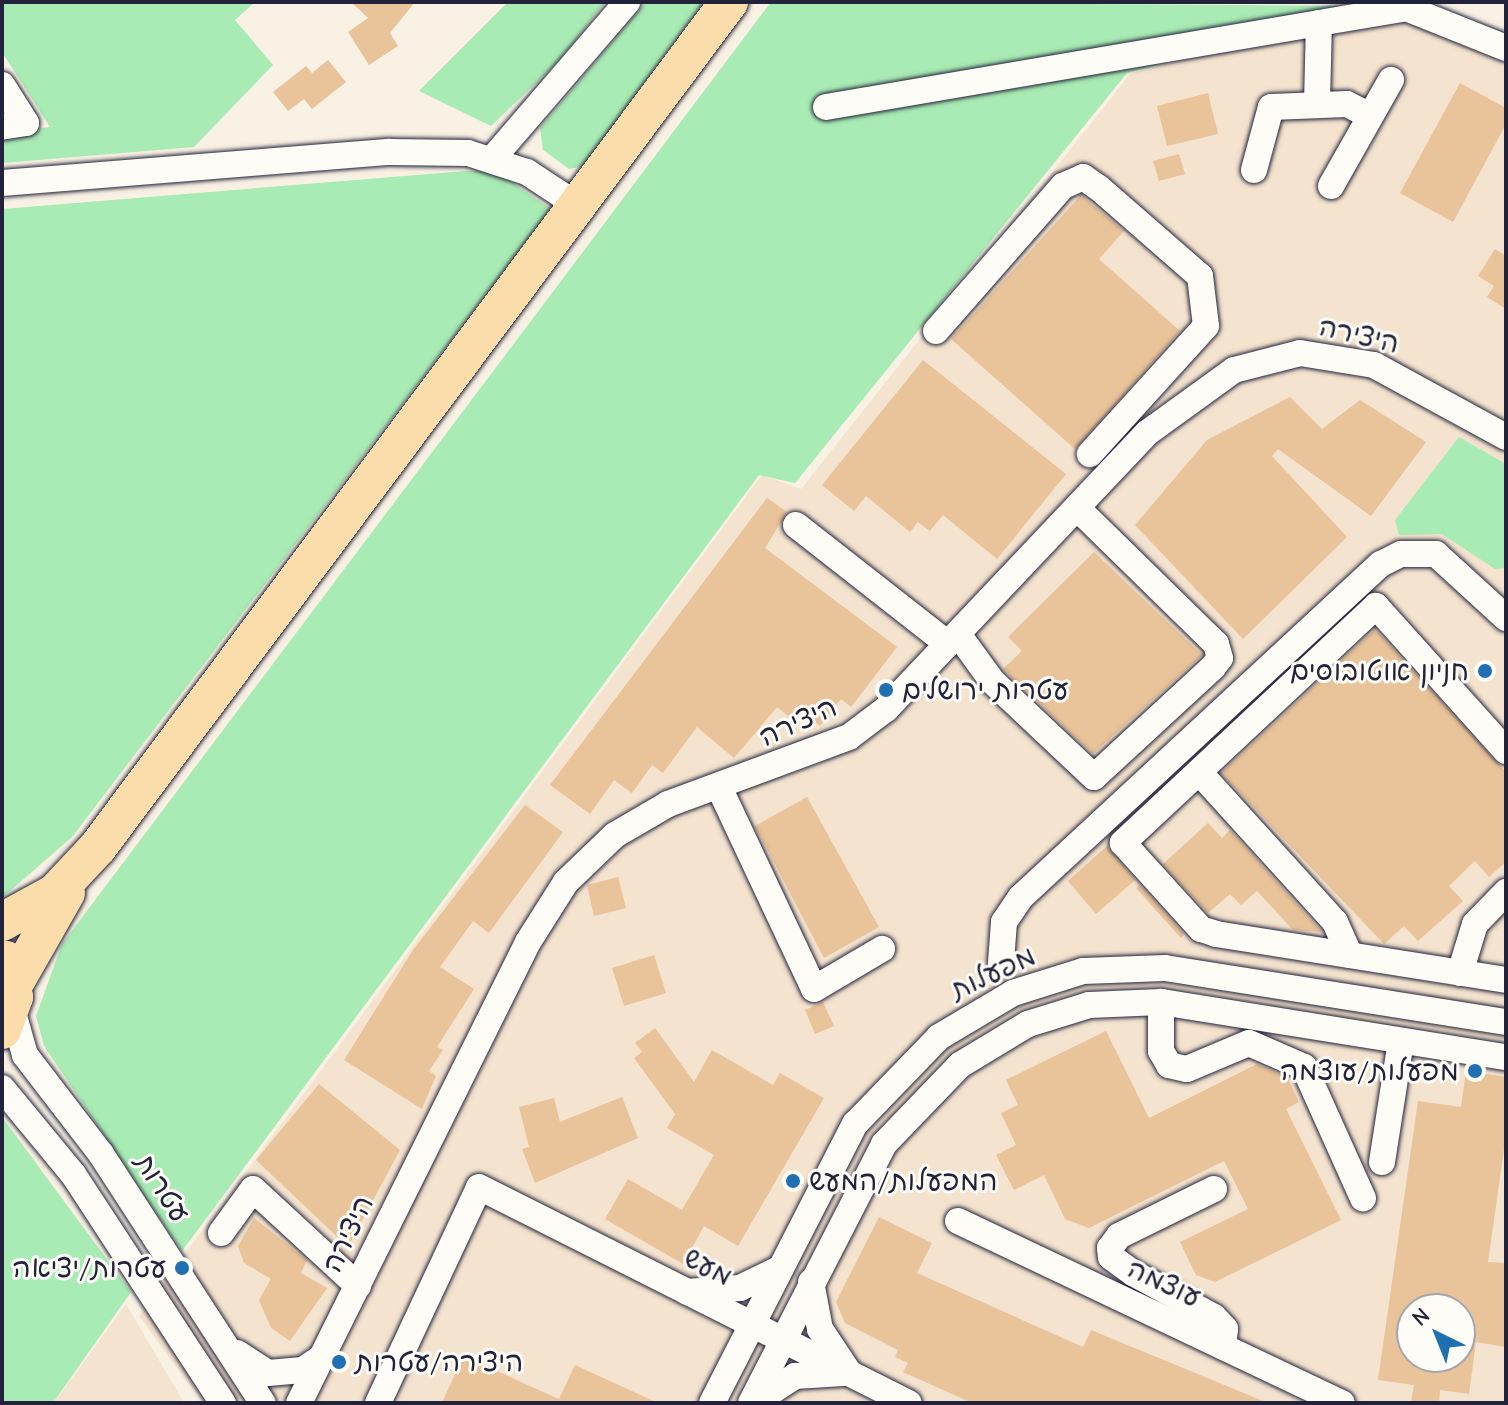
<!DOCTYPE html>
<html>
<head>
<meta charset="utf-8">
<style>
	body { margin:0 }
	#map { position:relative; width:1508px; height:1405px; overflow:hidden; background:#f9f1e4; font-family:"Comic Neue","Playpen Sans Hebrew",sans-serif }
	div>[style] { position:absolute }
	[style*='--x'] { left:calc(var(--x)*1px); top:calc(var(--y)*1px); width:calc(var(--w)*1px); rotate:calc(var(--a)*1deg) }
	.built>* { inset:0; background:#f4e3ce }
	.green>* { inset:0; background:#a9ebb4 }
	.building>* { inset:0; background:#e9c399 }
	.roads { filter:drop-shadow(0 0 2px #22223b) drop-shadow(0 0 2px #22223b) }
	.minor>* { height:26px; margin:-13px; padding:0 13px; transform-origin:13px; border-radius:13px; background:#fdfcf7 }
	.highway>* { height:38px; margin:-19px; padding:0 19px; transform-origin:19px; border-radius:19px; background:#fbddab }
	.dots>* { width:22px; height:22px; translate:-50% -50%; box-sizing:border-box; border:4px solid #fdfcf7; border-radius:50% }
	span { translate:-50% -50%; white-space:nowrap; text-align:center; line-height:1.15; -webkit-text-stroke:6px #fdfcf7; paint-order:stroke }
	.street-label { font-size:28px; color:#22223b }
	.poi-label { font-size:28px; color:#22223b }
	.right { translate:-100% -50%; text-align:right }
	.left { translate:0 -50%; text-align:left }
	.frame { position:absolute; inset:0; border:4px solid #22223b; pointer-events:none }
	.north { position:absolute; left:1396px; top:1293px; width:80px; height:80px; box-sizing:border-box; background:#fdfcf7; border:2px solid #a5a5ac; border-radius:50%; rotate:317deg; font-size:22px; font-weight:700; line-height:32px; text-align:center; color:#22223b }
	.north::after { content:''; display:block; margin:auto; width:28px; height:36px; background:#1f6fb2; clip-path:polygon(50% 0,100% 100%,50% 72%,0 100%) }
</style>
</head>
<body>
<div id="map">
	<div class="built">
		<i style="clip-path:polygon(evenodd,1391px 10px,1506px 63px,1506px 1403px,203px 1403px,139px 1316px,762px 475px,801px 489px,1131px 73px,1391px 10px,1412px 1309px,1460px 1309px,1460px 1357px,1412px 1357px,1412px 1309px)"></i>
		<i style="clip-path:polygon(126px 1304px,184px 1403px,54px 1403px)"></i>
	</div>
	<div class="green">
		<i style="clip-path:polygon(2px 2px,255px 2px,235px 20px,273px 65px,194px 147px,2px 163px,2px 134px,50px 127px,2px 52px)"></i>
		<i style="clip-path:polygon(508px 2px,605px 2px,559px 61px,491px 126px,419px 91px)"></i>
		<i style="clip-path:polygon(646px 2px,704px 2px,583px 166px,569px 169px,543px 150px,540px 128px)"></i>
		<i style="clip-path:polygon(771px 2px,1381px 6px,1127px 73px,795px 483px,759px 475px,182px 1251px,44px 1046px,36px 1016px,62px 944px)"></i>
		<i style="clip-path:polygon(466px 171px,495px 171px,551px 209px,72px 837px,2px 898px,2px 209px)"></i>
		<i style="clip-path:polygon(1459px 437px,1506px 464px,1506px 568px,1495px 569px,1442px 534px,1399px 535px,1395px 520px)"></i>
		<i style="clip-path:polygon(2px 1117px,131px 1292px,53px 1403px,2px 1403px)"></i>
	</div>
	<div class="building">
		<i style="clip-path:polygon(351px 2px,415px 2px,390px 33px,398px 46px,369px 65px,348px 32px,368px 18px)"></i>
		<i style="clip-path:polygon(328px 60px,346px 82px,312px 109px,304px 99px,288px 111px,273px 92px,306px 66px,312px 73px)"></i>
		<i style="clip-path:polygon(1460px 83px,1506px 108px,1506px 124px,1453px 222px,1400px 193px)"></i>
		<i style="clip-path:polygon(1208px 93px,1218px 134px,1167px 146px,1157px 106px)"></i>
		<i style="clip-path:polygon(1179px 154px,1185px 174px,1159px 181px,1153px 161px)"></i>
		<i style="clip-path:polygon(1081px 195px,1124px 231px,1099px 259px,1180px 331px,1075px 449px,951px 339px)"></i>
		<i style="clip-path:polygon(1495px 249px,1506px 256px,1506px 309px,1487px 297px,1494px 286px,1478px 276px)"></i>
		<i style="clip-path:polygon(923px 360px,1066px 474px,997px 559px,943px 515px,930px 531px,918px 522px,910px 532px,866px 496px,854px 511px,822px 485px)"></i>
		<i style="clip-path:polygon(1290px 397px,1322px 429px,1360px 400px,1426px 442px,1371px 516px,1278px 449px,1272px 456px,1347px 537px,1243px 639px,1135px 525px,1207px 440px)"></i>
		<i style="clip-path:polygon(767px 498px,787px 512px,765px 548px,897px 647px,851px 707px,841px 699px,820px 726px,800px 710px,793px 720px,777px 707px,734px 758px,697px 727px,663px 773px,652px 765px,632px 793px,614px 780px,590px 814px,550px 785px)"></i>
		<i style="clip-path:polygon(1094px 552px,1202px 655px,1093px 754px,1003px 669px,1022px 651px,1008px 637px)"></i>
		<i style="clip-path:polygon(1375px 629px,1506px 772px,1506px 862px,1489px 877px,1475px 861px,1449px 886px,1463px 901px,1418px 941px,1404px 926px,1384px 944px,1221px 773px)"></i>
		<i style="clip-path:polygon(807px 797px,879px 927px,824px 958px,755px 826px)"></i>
		<i style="clip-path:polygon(525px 805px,563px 832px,489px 933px,473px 921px,440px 967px,474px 989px,437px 1047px,443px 1050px,429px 1071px,436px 1076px,422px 1109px,344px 1060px,413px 950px)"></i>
		<i style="clip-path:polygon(1208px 823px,1222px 838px,1230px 830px,1322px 932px,1293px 930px,1257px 891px,1241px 905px,1230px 894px,1208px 913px,1163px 864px)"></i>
		<i style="clip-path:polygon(1107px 846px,1135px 880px,1096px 914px,1068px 881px)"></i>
		<i style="clip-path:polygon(618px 877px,626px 908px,594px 916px,587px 885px)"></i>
		<i style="clip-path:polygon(1140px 885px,1184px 934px,1181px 938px,1136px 888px)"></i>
		<i style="clip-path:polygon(654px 955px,666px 993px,624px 1006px,612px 968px)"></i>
		<i style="clip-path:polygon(823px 1002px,834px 1026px,815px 1034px,805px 1010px)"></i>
		<i style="clip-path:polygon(655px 1028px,694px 1082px,712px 1050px,773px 1085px,780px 1073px,824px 1098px,738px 1246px,704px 1226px,683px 1264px,605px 1219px,628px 1179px,682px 1210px,714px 1155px,667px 1128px,675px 1114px,634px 1058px,642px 1052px,635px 1043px)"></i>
		<i style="clip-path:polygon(1106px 1031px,1149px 1118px,1257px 1064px,1287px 1077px,1299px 1102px,1286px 1109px,1341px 1220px,1215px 1282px,1196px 1275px,1180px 1242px,1248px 1209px,1224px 1161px,1089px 1228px,1065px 1219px,1044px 1175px,1014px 1190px,996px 1155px,1016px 1145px,1001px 1113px,1018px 1105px,1006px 1080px)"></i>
		<i style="clip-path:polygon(evenodd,1466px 1071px,1506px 1077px,1506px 1135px,1488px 1262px,1506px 1263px,1506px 1347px,1476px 1342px,1469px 1394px,1440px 1390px,1439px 1403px,1411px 1402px,1414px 1385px,1378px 1380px,1418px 1101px,1461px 1107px,1466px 1071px,1412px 1309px,1460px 1309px,1460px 1357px,1412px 1357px,1412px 1309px)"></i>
		<i style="clip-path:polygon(319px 1084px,400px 1150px,348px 1247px,256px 1160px)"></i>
		<i style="clip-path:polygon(622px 1097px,638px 1138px,535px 1183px,522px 1149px,529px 1147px,519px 1107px,554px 1098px,560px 1122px)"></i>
		<i style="clip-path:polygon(879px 1217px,932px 1243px,917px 1273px,1083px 1347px,1091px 1330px,1268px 1403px,972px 1403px,903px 1372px,908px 1363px,895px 1357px,898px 1350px,845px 1323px,836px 1302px)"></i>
		<i style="clip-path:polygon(254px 1218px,307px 1260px,301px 1273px,327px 1288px,290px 1341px,271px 1328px,259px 1300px,271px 1279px,244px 1263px,238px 1246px)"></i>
		<i style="clip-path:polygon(463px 1356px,559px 1399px,575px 1365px,658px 1403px,442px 1403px)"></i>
	</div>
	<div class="roads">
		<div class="minor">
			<i style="--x:1391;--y:2;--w:124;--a:21.8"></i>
			<i style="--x:2;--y:85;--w:45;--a:57.7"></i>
			<i style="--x:26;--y:123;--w:24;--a:171"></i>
			<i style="--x:1317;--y:103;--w:80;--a:-88.6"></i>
			<i style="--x:826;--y:107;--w:589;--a:-9.67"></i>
			<i style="--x:493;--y:158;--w:206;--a:-49.3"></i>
			<i style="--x:1254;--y:170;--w:65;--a:-74.9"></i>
			<i style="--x:1271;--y:107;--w:76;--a:-2.3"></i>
			<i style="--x:1347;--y:104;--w:25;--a:27"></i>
			<i style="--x:2;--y:183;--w:389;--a:-4.6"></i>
			<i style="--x:390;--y:152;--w:78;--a:0.7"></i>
			<i style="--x:468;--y:153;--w:62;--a:17.9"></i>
			<i style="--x:527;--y:172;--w:64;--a:33.4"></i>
			<i style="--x:1331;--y:186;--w:122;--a:-60.5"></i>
			<i style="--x:936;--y:331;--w:193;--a:-48.8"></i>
			<i style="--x:1063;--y:186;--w:22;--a:-24"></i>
			<i style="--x:1083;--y:177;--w:19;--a:35"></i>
			<i style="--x:1099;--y:188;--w:134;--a:41.1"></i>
			<i style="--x:1200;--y:276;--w:50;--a:83.2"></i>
			<i style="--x:1206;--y:326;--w:173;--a:132.2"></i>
			<i style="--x:796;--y:525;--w:193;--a:38.1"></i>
			<i style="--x:958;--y:634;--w:58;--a:54.1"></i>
			<i style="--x:992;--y:681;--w:140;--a:43.3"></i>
			<i style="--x:1094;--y:777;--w:162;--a:-42.7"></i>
			<i style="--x:1213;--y:667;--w:11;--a:-52"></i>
			<i style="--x:1220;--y:658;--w:15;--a:-106"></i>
			<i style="--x:1216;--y:644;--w:194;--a:-135.6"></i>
			<i style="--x:1506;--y:751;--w:195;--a:-131.9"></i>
			<i style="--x:1376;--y:606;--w:347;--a:136.9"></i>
			<i style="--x:1123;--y:843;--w:116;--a:47.8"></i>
			<i style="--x:1201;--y:929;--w:16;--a:18"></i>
			<i style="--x:1216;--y:934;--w:294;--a:9"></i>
			<i style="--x:1199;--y:772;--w:202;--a:47.8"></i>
			<i style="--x:1335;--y:922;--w:36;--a:66"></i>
			<i style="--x:719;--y:787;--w:223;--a:64.8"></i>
			<i style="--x:814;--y:989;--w:79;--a:-30.5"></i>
			<i style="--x:1001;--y:962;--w:40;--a:-85.7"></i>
			<i style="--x:1004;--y:922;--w:30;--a:-56"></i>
			<i style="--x:1021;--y:897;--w:490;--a:-42.8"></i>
			<i style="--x:1381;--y:564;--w:22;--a:-27"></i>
			<i style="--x:1401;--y:554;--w:35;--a:0"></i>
			<i style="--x:1436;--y:554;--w:95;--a:42.4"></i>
			<i style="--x:1460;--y:973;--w:51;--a:-73"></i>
			<i style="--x:1475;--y:924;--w:45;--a:-45.9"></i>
			<i style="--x:1161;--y:1002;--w:49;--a:90"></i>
			<i style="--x:1161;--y:1051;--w:16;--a:60"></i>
			<i style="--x:1169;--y:1065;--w:18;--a:13"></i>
			<i style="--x:1187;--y:1069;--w:67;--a:-22.8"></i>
			<i style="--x:1249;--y:1043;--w:60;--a:23.6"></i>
			<i style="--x:1304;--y:1067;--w:144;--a:65.8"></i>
			<i style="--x:12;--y:1009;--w:48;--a:74.2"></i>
			<i style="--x:25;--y:1055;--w:125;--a:52.5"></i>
			<i style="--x:101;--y:1154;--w:297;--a:57"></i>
			<i style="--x:2;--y:1088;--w:112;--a:50.5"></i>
			<i style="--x:73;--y:1174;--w:274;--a:56.8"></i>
			<i style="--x:1382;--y:1162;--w:122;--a:-81.1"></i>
			<i style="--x:1214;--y:1189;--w:106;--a:153.7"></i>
			<i style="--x:1119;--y:1236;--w:15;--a:127"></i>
			<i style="--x:1110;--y:1248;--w:9;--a:84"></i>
			<i style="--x:1111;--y:1257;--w:27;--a:36"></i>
			<i style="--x:1133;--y:1273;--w:92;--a:28.5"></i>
			<i style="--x:1214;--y:1317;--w:16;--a:47"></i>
			<i style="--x:1225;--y:1329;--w:18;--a:96"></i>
			<i style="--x:958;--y:1221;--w:425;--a:25.4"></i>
			<i style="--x:221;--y:1233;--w:54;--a:-54"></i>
			<i style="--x:253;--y:1189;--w:143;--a:42.7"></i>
			<i style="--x:811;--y:1282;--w:48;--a:79.2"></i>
			<i style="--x:820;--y:1329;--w:50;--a:56.3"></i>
			<i style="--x:687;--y:1292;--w:53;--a:-4.3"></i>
			<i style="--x:740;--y:1288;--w:43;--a:-26"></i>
			<i style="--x:237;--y:1353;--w:37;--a:33"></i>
			<i style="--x:268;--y:1373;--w:35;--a:-5"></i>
			<i style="--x:303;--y:1370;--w:23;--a:-34"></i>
			<i style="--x:755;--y:1402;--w:48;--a:-33"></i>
			<i style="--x:795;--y:1376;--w:48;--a:-3.6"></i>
			<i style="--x:299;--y:1403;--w:515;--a:-63.58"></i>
			<i style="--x:528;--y:942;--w:71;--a:-57.7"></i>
			<i style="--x:566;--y:882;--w:68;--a:-43.8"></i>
			<i style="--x:615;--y:835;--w:61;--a:-30.3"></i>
			<i style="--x:668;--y:804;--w:193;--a:-20.3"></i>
			<i style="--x:849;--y:737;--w:46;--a:-37.1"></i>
			<i style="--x:886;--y:709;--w:380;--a:-46.6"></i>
			<i style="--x:1147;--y:433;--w:107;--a:-35.9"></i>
			<i style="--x:1234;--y:370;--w:68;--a:-14.4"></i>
			<i style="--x:1300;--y:353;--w:75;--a:9.2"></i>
			<i style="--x:1374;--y:365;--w:150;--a:28.6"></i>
			<i style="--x:378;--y:1403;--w:238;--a:-64.9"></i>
			<i style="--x:479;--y:1187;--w:481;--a:26.7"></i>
			<i style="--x:712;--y:1403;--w:314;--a:-62.9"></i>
			<i style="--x:855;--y:1124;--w:121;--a:-46"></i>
			<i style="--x:939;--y:1037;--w:86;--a:-30.7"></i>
			<i style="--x:1013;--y:993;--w:73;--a:-17.4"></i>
			<i style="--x:1083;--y:971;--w:82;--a:-2.1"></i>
			<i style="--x:1165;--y:968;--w:345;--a:9"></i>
			<i style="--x:751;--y:1403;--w:291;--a:-62.8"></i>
			<i style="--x:884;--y:1144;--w:110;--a:-46.1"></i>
			<i style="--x:960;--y:1065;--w:79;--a:-31.1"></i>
			<i style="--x:1028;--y:1024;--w:64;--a:-17.3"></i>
			<i style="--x:1089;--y:1005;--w:72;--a:-2.4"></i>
			<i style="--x:1161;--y:1002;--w:349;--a:9.1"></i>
		</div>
		<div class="highway">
			<i style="--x:2;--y:922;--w:60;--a:-28.7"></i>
			<i style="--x:55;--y:893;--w:63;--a:-46.9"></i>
			<i style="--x:98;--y:847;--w:1055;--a:-53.25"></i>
			<i style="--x:14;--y:984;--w:105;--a:-60.3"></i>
			<i style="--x:2;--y:1030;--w:35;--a:-70"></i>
			<i style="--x:14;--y:997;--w:38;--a:-102"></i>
		</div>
	</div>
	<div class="dots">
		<i style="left:1485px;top:671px;background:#1f6fb2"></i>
		<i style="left:886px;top:690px;background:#1f6fb2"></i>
		<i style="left:1475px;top:1071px;background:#1f6fb2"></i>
		<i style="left:793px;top:1181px;background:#1f6fb2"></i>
		<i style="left:182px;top:1268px;background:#1f6fb2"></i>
		<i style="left:339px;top:1362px;background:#1f6fb2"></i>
	</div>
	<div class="street-label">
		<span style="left:1359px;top:335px;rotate:13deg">היצירה</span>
		<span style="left:798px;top:722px;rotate:-24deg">היצירה</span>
		<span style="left:993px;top:973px;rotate:-25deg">מפעלות</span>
		<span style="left:162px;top:1188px;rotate:57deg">עטרות</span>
		<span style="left:348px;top:1234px;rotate:-64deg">היצירה</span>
		<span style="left:708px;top:1267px;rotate:27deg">מעש</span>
		<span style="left:1164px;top:1283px;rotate:25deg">עוצמה</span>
	</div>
	<div class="poi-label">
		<span class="right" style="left:1469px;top:671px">חניון אוטובוסים</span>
		<span class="left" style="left:902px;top:690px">עטרות ירושלים</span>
		<span class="right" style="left:1459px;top:1071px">מפעלות/עוצמה</span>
		<span class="left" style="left:809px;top:1181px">המפעלות/המעש</span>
		<span class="right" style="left:166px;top:1268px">עטרות/יציאה</span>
		<span class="left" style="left:355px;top:1362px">היצירה/עטרות</span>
	</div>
	<div class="frame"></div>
	<div class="north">N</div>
</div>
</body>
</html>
